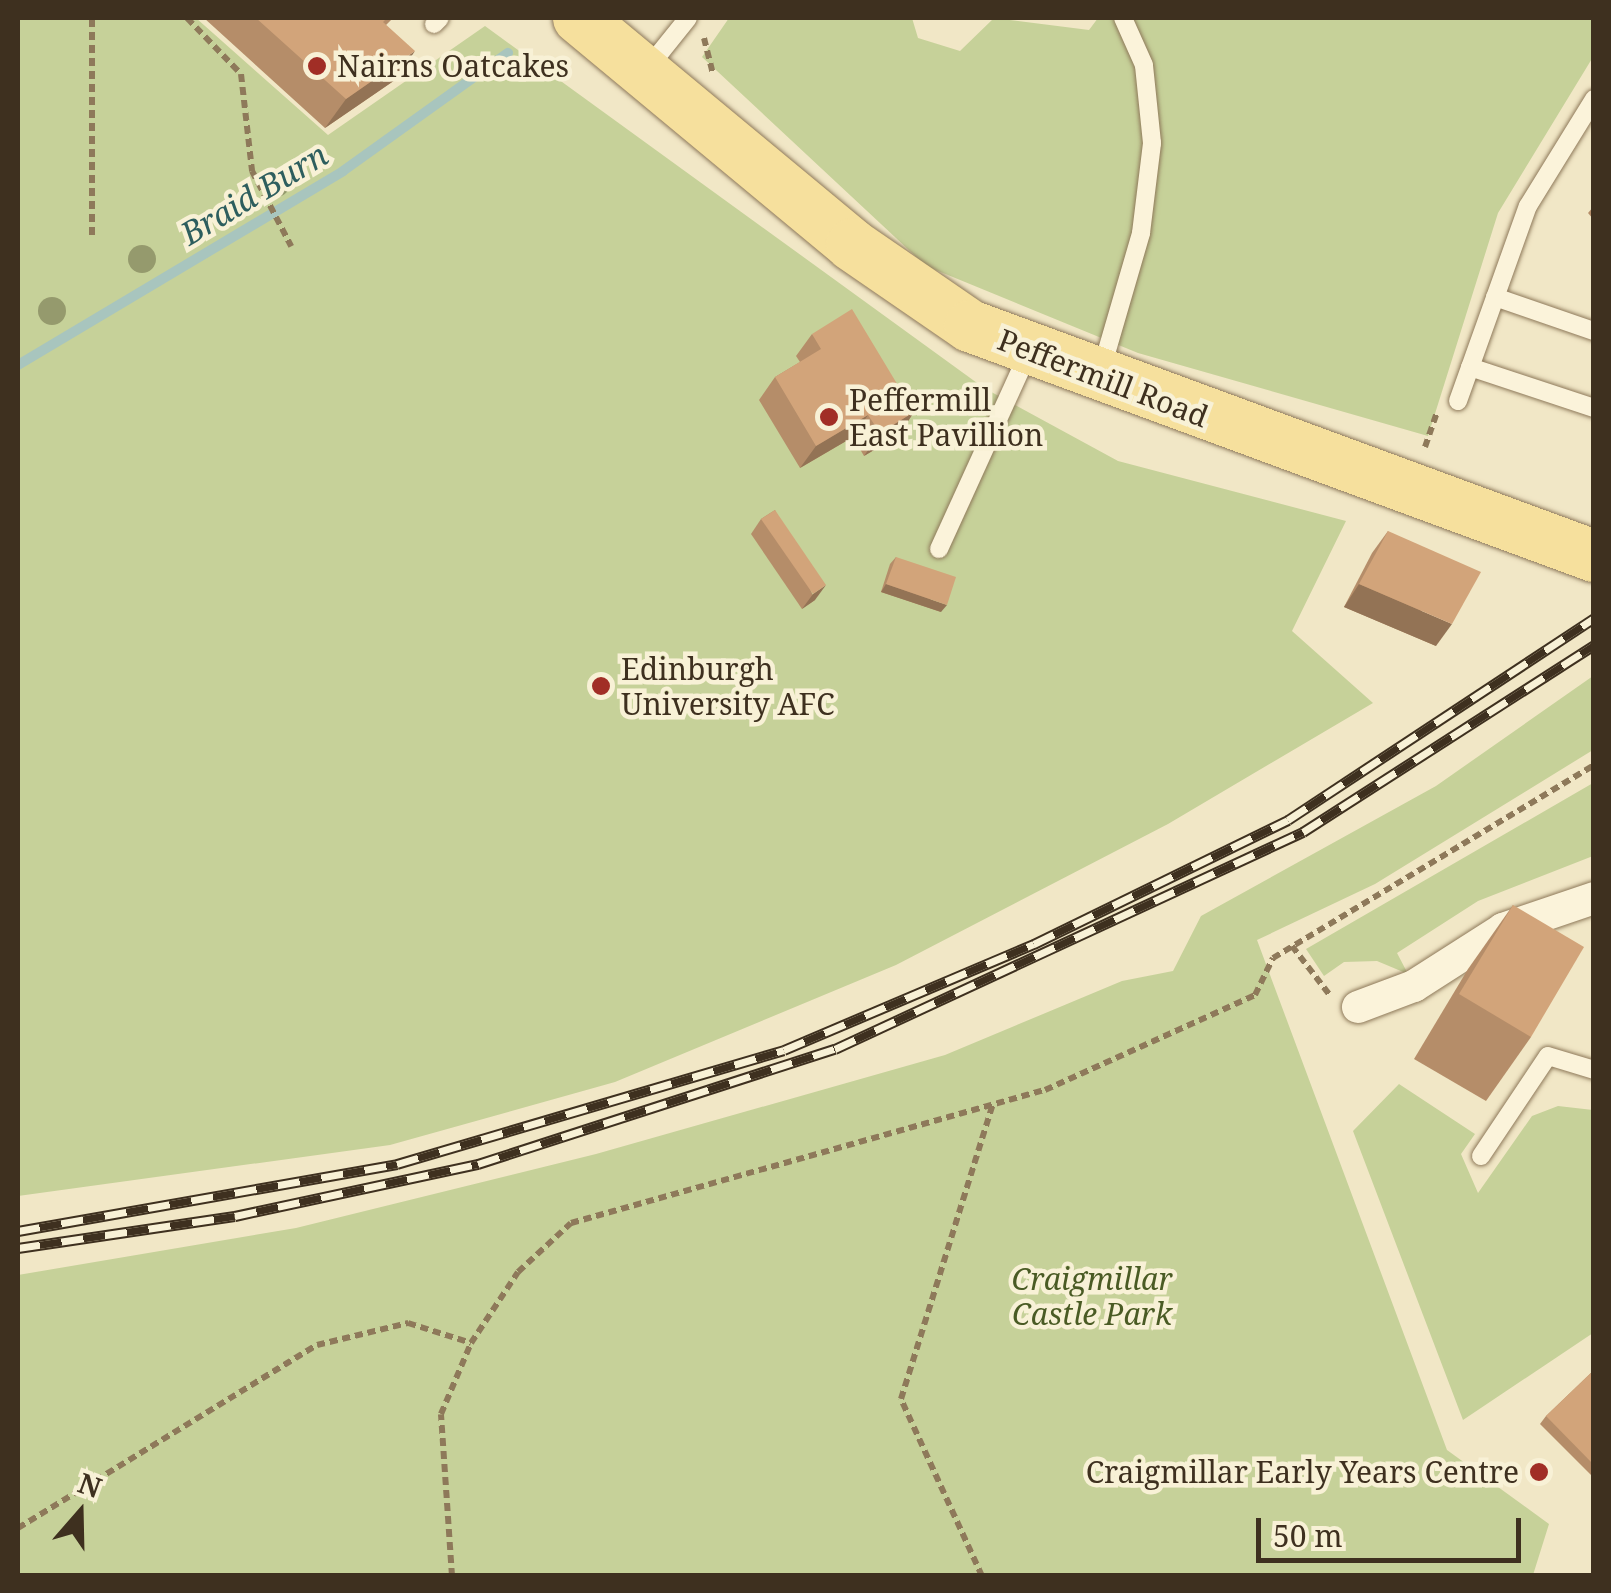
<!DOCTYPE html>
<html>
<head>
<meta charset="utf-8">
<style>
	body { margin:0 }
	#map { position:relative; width:1611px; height:1593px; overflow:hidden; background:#f1e7c6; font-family:"Noto Serif",serif }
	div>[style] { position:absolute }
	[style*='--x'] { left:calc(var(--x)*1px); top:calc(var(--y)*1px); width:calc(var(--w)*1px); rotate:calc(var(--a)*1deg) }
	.green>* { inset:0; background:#c6d199 }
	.stream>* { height:10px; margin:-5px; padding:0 5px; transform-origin:5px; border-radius:5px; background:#a8c5be }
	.path>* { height:6px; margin-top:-3px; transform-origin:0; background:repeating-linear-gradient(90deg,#8e795a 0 8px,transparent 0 13px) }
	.roads { filter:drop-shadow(0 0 2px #8e795a) drop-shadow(0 0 2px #8e795a) }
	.service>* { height:18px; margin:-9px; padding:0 9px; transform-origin:9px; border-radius:9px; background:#fbf3da }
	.minor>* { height:32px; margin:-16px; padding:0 16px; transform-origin:16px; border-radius:16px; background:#fbf3da }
	.primary>* { height:52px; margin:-26px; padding:0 26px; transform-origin:26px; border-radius:26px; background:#f6e09d }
	.rail>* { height:11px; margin-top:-5.5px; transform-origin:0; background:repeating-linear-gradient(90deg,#f8f1d6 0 22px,#3e301f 0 44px); box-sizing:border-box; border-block:2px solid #3e301f }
	.trees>* { width:28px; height:28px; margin:-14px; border-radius:50%; background:#959a6d }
	.wall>* { inset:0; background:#b58d69 }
	.shaded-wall>* { inset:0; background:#937355 }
	.building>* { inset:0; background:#d2a47a }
	.dots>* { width:28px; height:28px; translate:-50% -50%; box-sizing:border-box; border:5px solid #f8f1d6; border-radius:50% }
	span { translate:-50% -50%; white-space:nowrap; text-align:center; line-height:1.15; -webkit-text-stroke:9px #f8f1d6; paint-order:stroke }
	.poi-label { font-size:30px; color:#3e301f }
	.left { translate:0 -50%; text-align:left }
	.right { translate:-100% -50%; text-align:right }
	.street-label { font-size:30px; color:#3e301f }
	.park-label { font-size:30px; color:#4a5b24; font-style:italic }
	.water-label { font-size:32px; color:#2d5e5e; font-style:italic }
	.frame { position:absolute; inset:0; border:20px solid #3e301f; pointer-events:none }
	.north { position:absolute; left:30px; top:1463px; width:100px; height:100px; -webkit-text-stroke:8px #f8f1d6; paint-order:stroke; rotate:20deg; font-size:28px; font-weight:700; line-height:40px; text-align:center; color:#3e301f }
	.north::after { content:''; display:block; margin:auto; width:35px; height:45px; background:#3e301f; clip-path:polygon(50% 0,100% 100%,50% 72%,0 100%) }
	.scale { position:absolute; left:1256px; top:1518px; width:265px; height:45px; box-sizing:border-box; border:5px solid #3e301f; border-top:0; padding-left:12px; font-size:30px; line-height:35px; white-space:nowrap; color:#3e301f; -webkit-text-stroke:8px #f8f1d6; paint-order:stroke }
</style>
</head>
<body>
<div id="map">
	<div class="green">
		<i style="clip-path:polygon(18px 18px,196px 18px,328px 135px,485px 26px,984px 388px,1118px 461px,1346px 521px,1292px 631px,1373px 703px,1168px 824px,896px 965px,615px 1082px,390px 1145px,18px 1196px)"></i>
		<i style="clip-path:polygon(729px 18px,912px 18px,918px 38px,960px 51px,994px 18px,1089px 30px,1098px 18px,1594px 18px,1593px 57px,1498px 213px,1428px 436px,1138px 353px,926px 266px,702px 57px)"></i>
		<i style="clip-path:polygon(1593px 676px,1593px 750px,1375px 884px,1257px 940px,1447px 1450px,1549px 1524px,1533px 1575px,18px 1575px,18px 1275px,296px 1228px,596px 1154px,945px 1055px,1122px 981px,1173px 971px,1201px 916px,1436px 786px)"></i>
		<i style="clip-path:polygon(1593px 783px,1593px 856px,1478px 901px,1397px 953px,1408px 974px,1377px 961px,1344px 962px,1324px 976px,1306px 949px)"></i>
		<i style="clip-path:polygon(1399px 1084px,1475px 1134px,1461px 1154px,1478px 1193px,1532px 1116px,1558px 1106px,1593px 1110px,1593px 1333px,1463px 1420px,1353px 1131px)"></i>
	</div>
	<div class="stream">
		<i style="--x:18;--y:365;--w:378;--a:-30.8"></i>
		<i style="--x:343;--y:171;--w:203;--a:-35.6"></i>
	</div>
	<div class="path">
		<i style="--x:187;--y:18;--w:78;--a:46"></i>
		<i style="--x:241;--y:74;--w:98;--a:83.5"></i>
		<i style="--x:252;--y:171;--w:85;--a:62.5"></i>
		<i style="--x:704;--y:38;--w:37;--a:76"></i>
		<i style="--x:92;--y:235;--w:217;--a:-90"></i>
		<i style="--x:1425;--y:447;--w:37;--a:-71"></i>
		<i style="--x:1292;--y:946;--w:61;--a:52.4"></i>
		<i style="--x:18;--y:1528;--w:351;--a:-31.5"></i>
		<i style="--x:317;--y:1345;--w:94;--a:-13.6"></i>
		<i style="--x:408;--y:1323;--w:66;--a:17.6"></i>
		<i style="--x:452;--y:1576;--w:162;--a:-93.9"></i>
		<i style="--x:441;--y:1414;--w:77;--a:-67.1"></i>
		<i style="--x:471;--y:1343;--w:85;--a:-56.5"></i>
		<i style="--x:518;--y:1272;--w:72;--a:-42.8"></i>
		<i style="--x:571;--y:1223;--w:492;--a:-15.7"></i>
		<i style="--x:1045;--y:1090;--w:230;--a:-24.3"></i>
		<i style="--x:1255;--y:995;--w:41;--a:-64.1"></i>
		<i style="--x:1273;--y:958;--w:375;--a:-31"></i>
		<i style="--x:982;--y:1576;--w:195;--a:-114.6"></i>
		<i style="--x:901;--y:1399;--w:309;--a:-72.7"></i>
	</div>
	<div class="roads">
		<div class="service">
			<i style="--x:434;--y:24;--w:8;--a:-45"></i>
			<i style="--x:647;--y:69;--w:65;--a:-51.2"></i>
			<i style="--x:1495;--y:297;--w:105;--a:19"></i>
			<i style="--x:1470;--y:367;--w:131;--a:18.3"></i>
			<i style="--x:1101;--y:371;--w:144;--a:-73.8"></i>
			<i style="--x:1141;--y:233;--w:91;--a:-83"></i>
			<i style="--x:1152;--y:143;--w:78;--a:-95.9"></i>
			<i style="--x:1144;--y:65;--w:51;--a:-114.1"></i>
			<i style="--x:1458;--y:401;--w:207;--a:-70.3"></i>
			<i style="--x:1528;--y:206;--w:126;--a:-58.3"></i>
			<i style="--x:939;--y:549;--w:214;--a:-65.5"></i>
			<i style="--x:1481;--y:1156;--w:120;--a:-56.2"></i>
			<i style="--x:1548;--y:1056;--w:48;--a:16.9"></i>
		</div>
		<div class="minor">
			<i style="--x:1358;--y:1007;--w:60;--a:-20.6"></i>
			<i style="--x:1414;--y:986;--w:106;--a:-32.6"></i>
			<i style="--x:1503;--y:929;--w:96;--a:-18.8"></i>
		</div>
		<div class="primary">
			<i style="--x:579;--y:18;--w:355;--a:39.7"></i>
			<i style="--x:852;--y:245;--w:143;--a:34.5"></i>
			<i style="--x:970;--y:326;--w:665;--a:20.23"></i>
		</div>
	</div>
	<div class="rail">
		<i style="--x:18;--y:1231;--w:385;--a:-10"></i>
		<i style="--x:397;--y:1164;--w:403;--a:-16.4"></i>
		<i style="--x:784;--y:1050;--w:272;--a:-23"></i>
		<i style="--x:1034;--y:944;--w:283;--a:-26"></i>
		<i style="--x:1288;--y:820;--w:367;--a:-33.4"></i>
		<i style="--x:18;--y:1248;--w:219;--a:-8.4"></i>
		<i style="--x:235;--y:1216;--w:249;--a:-12.1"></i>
		<i style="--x:478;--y:1164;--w:375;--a:-17.9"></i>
		<i style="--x:835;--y:1049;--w:516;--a:-24.88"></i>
		<i style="--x:1303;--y:832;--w:346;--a:-32.7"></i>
	</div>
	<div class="trees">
		<i style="left:276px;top:183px"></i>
		<i style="left:142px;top:259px"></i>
		<i style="left:52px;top:311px"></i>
	</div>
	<div class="wall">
		<i style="clip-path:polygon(204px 18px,393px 18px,386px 25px,395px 80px,325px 128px)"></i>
		<i style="clip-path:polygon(1594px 206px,1594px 220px,1588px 213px)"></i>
		<i style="clip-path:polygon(812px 334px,914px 412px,899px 435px,864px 456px,853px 437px,800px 468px,759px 400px,775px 377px,800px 362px,796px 356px)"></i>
		<i style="clip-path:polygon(775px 510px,815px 600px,802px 609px,751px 534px,761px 519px)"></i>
		<i style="clip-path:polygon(1388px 531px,1436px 646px,1344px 607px,1372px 553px)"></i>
		<i style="clip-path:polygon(896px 557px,941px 612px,881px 592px,890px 564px)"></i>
		<i style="clip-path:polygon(1513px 905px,1531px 1037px,1486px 1101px,1414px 1059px,1468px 969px)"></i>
		<i style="clip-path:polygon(1594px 1370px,1594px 1478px,1540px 1424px,1546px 1416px)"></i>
	</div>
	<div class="shaded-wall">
		<i style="clip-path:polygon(415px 51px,395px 80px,325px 128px,346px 99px)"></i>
		<i style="clip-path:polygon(914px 412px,899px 435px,864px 456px,880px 433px)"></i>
		<i style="clip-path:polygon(868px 415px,853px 437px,800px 468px,816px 446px)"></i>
		<i style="clip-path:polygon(886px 584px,947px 605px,941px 612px,881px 592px)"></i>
		<i style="clip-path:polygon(1359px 584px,1452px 624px,1436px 646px,1344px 607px)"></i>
		<i style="clip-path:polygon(826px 585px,815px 600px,802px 609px,813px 594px)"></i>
	</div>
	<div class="building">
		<i style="clip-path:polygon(256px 18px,387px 18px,383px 22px,415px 51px,346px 99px)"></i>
		<i style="clip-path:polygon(852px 309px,914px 412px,880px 433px,868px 415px,816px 446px,775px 377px,821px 349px,812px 334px)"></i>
		<i style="clip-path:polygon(775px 510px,826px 585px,813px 594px,761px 519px)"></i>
		<i style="clip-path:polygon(1388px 531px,1481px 572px,1452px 624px,1359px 584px)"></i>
		<i style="clip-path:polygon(896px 557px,956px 577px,947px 605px,886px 584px)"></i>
		<i style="clip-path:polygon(1513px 905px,1584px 947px,1531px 1037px,1459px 994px)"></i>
		<i style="clip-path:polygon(1594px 1370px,1594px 1465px,1546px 1416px)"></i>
	</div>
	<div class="dots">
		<i style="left:317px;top:66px;background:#a12e26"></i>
		<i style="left:829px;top:417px;background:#a12e26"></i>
		<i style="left:601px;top:686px;background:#a12e26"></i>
		<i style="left:1539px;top:1472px;background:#a12e26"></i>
	</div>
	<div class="poi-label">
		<span class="left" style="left:337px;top:66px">Nairns Oatcakes</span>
		<span class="left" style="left:849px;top:417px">Peffermill<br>East Pavillion</span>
		<span class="left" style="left:621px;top:686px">Edinburgh<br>University AFC</span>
		<span class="right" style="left:1519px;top:1472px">Craigmillar Early Years Centre</span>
	</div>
	<div class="street-label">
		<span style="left:1103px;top:378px;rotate:21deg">Peffermill Road</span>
	</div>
	<div class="park-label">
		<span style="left:1092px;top:1296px">Craigmillar<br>Castle Park</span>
	</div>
	<div class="water-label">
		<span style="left:254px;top:194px;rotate:-31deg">Braid Burn</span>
	</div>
	<div class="frame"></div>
	<div class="north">N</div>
	<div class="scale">50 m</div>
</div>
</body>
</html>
